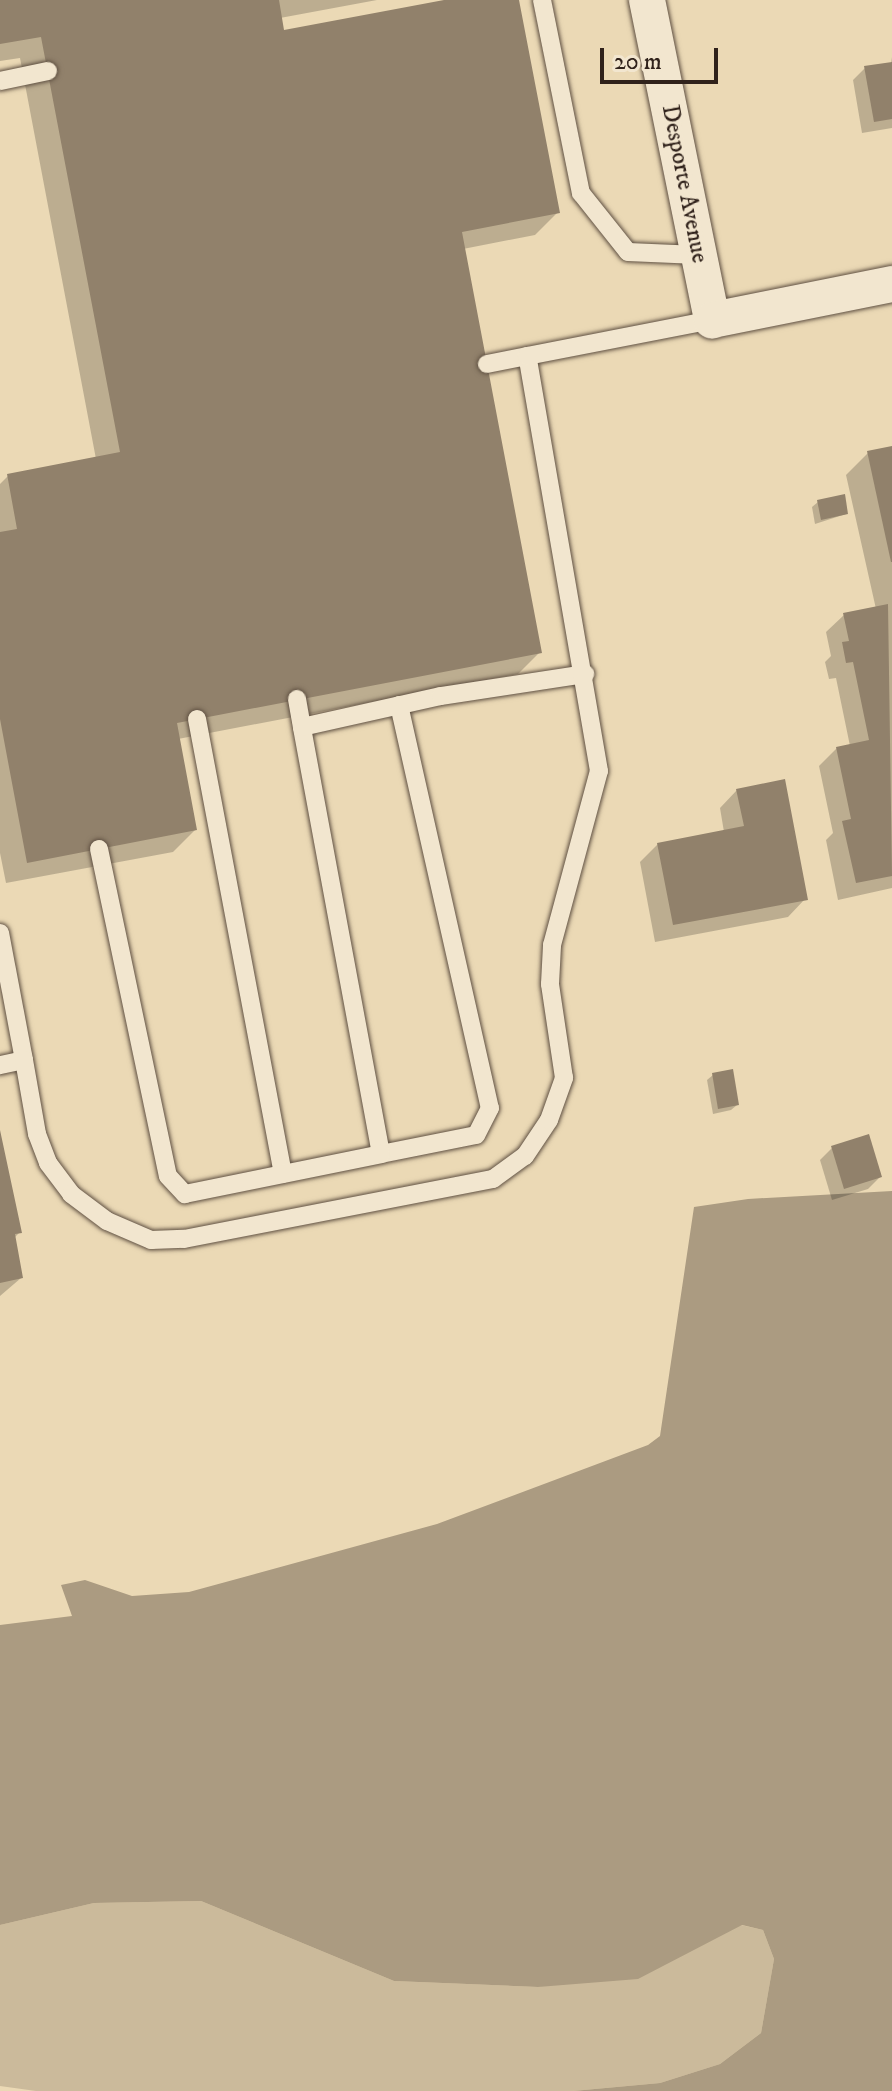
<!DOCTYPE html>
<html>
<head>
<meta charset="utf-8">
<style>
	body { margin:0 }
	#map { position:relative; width:892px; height:2091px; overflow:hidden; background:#ebd9b5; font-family:"IM FELL DW Pica",serif }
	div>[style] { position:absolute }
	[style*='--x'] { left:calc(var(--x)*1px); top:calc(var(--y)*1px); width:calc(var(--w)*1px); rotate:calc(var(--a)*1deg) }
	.green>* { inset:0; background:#cbba9b }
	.water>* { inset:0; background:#ab9b81 }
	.shadow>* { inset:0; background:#0003 }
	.building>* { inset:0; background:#91816b }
	.roads { filter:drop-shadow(0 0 2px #5f5042) drop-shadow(0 0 2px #5f5042) }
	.lane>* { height:18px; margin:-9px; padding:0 9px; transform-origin:9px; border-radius:9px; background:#f2e6cf }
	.street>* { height:36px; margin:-18px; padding:0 18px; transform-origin:18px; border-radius:18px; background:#f2e6cf }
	span { translate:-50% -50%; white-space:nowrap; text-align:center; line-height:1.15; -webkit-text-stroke:8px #f2e6cf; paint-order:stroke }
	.street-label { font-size:24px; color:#30221b }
	.scale { position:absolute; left:600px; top:48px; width:118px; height:36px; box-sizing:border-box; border:4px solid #30221b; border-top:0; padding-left:10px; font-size:24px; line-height:28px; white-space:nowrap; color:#30221b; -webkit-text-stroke:6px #f2e6cf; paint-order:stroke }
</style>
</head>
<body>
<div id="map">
	<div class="green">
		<i style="clip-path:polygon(201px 1901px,394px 1981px,538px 1987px,741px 1925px,763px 1930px,774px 1959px,761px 2033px,720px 2064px,660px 2083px,573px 2091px,36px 2091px,0 2086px,0 1925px,94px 1903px)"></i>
	</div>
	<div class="water">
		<i style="clip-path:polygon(892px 1191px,892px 2091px,573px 2091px,660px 2083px,720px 2064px,761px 2033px,774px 1959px,763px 1930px,742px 1925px,638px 1979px,538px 1987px,394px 1981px,201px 1901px,94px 1903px,0 1925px,0 1625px,72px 1616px,61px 1585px,85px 1580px,132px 1596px,189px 1592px,437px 1524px,648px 1445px,660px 1436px,694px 1207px,748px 1199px)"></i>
	</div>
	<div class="shadow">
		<i style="clip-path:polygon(0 0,377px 0,280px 18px,283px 32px,455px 0,517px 0,557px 213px,535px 235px,463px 249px,540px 652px,518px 674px,178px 739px,195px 830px,173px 852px,6px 883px,0 853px,0 484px,8px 476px,96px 459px,20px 58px,0 61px)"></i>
		<i style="clip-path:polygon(892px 57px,892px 128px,862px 133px,853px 80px,865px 68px,891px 64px)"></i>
		<i style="clip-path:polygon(892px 448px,892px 888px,838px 900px,826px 840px,833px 833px,819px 766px,837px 748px,850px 746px,836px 678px,829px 679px,825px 662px,831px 656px,826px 632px,844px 615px,876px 609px,846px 475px,868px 453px)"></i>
		<i style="clip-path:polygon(818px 502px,846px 514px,815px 524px,812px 507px)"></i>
		<i style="clip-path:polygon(737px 790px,805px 899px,788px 917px,655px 942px,640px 862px,658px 844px,724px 832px,720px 808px)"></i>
		<i style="clip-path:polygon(713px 1075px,737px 1105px,731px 1110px,713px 1114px,707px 1080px)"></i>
		<i style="clip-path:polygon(0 1133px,20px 1232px,13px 1239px,21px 1278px,0 1296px)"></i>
		<i style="clip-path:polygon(832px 1148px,880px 1177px,868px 1189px,832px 1200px,820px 1160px)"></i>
	</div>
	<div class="building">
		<i style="clip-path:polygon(0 0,279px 0,284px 30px,444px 0,519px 0,560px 213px,462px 232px,542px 653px,177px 723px,197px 830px,27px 863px,0 719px,0 532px,17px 529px,7px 474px,120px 452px,41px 37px,0 44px)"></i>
		<i style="clip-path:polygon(892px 62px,892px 119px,874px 122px,864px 66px)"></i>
		<i style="clip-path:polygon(892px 446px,892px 562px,891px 562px,867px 451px)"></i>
		<i style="clip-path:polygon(845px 494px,848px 514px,821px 520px,817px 500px)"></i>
		<i style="clip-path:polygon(888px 604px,892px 876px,856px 883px,842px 821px,851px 819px,836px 747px,869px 740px,853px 662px,846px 663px,842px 642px,849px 641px,843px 613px)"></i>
		<i style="clip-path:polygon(785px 779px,808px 900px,673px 925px,657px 843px,744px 826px,736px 789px)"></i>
		<i style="clip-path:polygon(733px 1069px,739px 1105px,718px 1109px,712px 1073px)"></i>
		<i style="clip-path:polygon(0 1130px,22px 1233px,15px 1234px,23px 1278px,0 1283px)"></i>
		<i style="clip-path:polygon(869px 1134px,882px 1177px,844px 1189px,831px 1146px)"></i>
	</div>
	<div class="roads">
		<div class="lane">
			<i style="--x:542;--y:0;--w:197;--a:78.6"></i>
			<i style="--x:581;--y:193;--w:75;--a:51.5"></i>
			<i style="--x:628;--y:252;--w:70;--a:2.5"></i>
			<i style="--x:0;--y:81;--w:49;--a:-11.8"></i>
			<i style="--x:487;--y:364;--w:41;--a:-11.3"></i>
			<i style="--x:297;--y:699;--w:28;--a:80"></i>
			<i style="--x:399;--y:705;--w:413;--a:77.3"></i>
			<i style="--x:490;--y:1108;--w:30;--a:117"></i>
			<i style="--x:476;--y:1135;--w:97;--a:168.7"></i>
			<i style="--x:381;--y:1154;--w:434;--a:-100.5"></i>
			<i style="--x:302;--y:727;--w:142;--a:-12.6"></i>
			<i style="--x:441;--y:696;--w:146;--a:-8.7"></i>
			<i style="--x:197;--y:719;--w:463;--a:79.3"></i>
			<i style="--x:99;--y:849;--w:334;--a:78.1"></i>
			<i style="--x:168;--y:1176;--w:25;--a:47"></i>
			<i style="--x:185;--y:1194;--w:200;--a:-11.5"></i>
			<i style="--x:0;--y:933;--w:129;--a:79.3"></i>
			<i style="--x:24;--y:1060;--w:25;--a:168"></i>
			<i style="--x:24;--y:1060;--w:75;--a:80"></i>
			<i style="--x:37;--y:1134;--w:31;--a:69"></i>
			<i style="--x:48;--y:1163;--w:39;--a:53"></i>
			<i style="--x:71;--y:1194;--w:45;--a:36.9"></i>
			<i style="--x:107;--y:1221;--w:48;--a:23.4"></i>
			<i style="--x:151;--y:1240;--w:33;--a:-2"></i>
			<i style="--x:184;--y:1239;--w:315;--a:-11"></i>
			<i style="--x:493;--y:1179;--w:39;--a:-36"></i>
			<i style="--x:525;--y:1156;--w:43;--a:-56.3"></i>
			<i style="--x:549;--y:1120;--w:45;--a:-70.3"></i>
			<i style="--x:564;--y:1078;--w:95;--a:-98.5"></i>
			<i style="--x:550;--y:984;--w:39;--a:-87"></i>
			<i style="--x:552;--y:945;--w:180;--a:-74.9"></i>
			<i style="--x:599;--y:771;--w:421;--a:-99.8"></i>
			<i style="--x:527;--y:356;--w:188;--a:-11"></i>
		</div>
		<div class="street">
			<i style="--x:647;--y:0;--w:327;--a:78.5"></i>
			<i style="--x:712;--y:320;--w:184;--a:-11.3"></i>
		</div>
	</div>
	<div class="street-label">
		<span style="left:684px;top:184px;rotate:79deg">Desporte Avenue</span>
	</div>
	<div class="scale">20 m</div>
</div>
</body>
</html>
